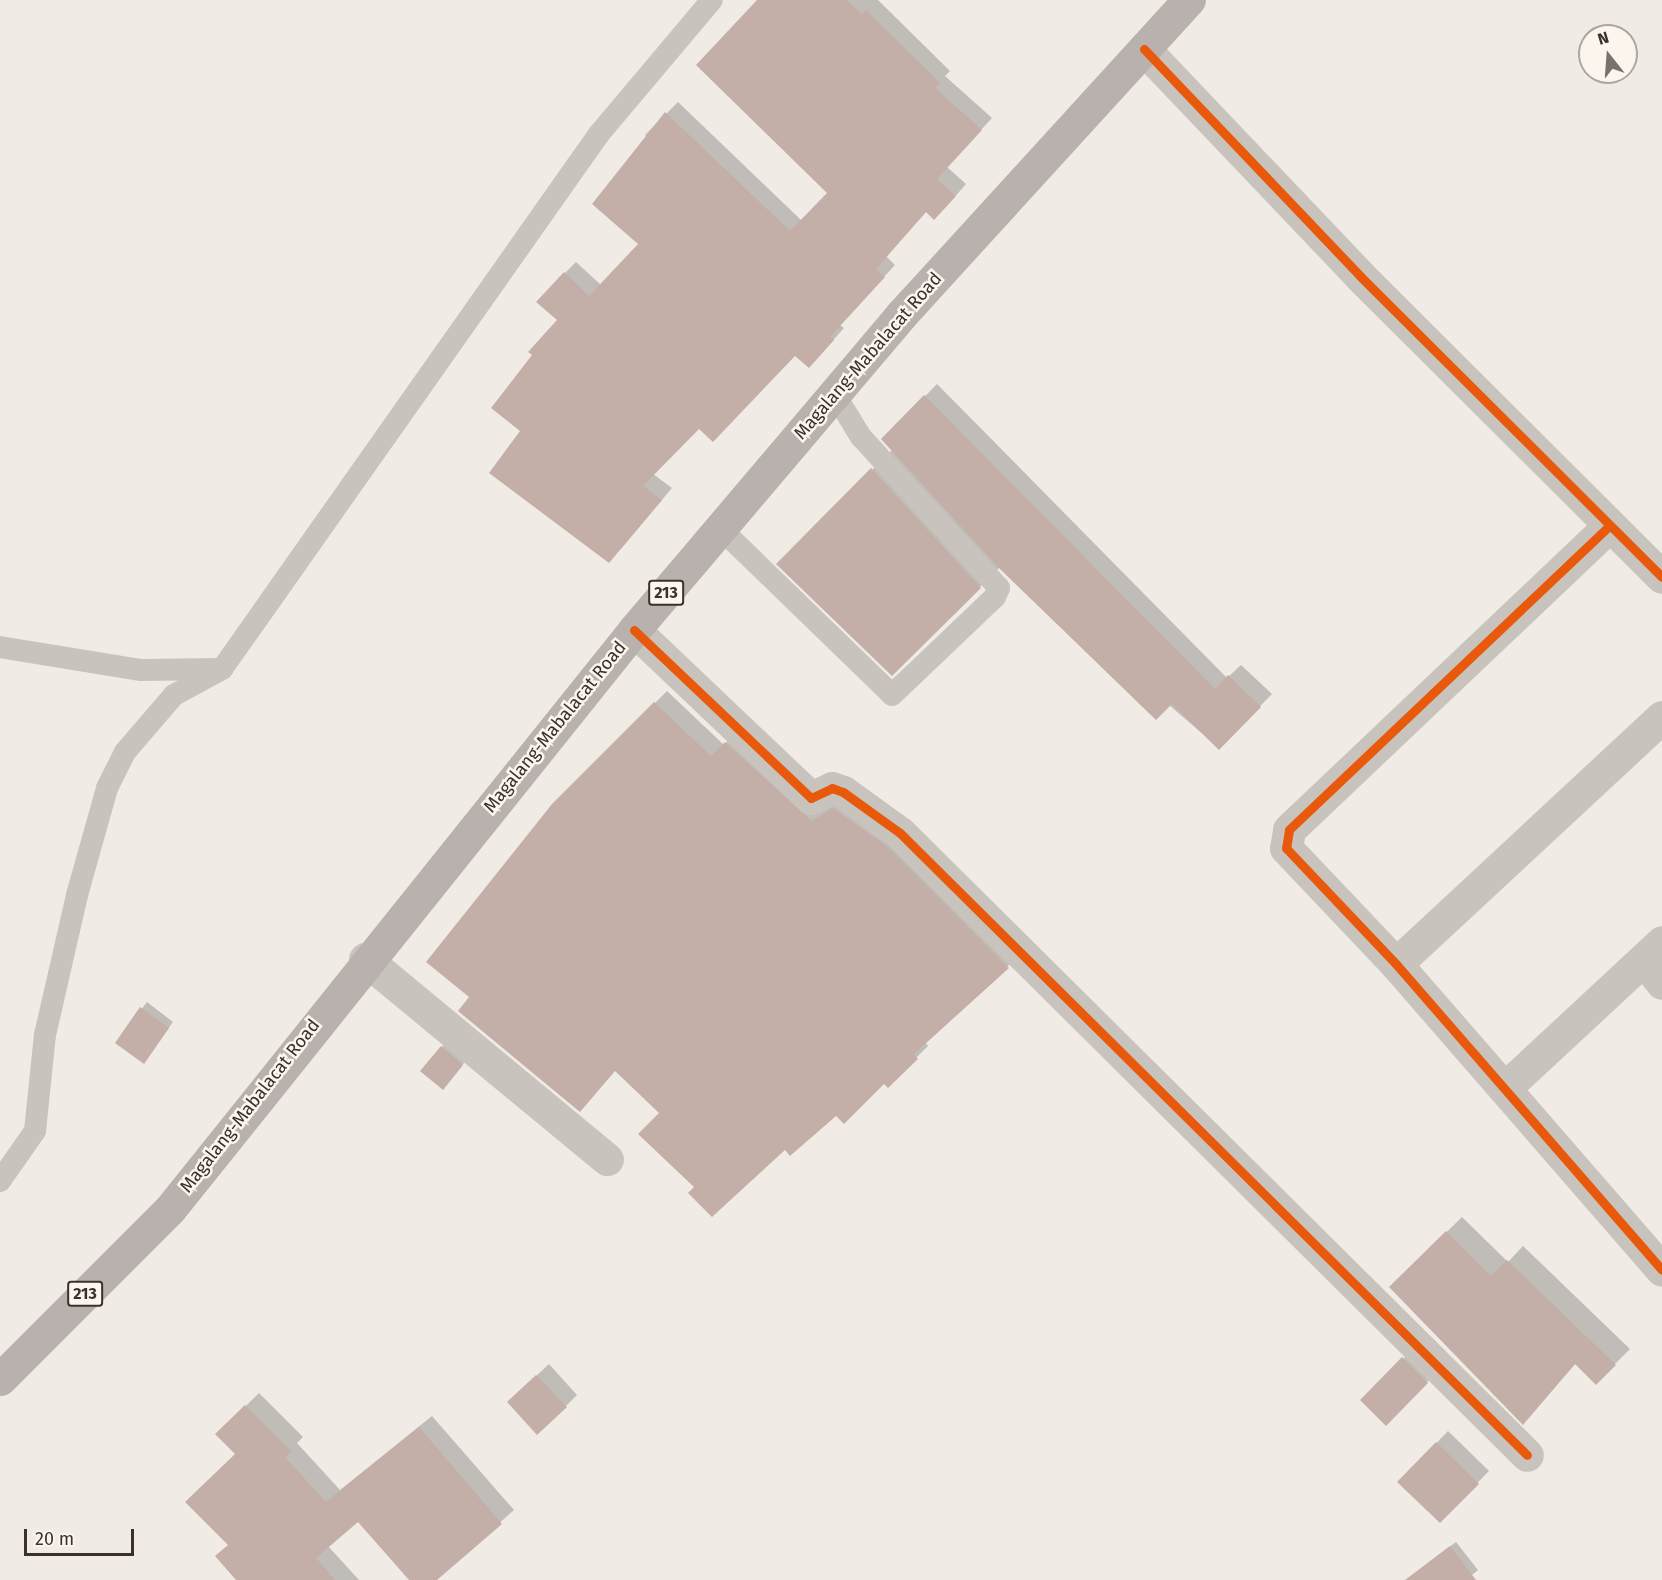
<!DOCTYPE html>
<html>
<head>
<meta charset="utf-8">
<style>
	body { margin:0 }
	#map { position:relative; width:1662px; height:1580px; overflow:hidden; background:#f0ebe5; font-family:"Fira Sans",sans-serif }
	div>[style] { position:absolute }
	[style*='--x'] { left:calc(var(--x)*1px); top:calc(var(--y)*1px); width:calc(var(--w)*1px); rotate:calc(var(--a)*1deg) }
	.shadow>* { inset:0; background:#0003 }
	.building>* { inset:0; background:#c3afa7 }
	.lane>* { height:22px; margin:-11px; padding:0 11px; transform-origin:11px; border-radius:11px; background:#c9c3be }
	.street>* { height:33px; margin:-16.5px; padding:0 16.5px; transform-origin:16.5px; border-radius:16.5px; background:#c9c3be }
	.primary>* { height:33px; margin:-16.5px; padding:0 16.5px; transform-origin:16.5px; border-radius:16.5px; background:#b8b1ad }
	.cycleway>* { height:9px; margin:-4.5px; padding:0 4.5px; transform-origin:4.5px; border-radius:4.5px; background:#e8590c }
	span { translate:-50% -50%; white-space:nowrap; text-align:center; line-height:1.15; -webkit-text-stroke:5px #fbf5ee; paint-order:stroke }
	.shield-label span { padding:2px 4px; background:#fbf5ee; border:2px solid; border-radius:4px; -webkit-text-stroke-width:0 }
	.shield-label { font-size:16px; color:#3b302b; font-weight:700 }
	.street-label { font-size:18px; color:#3b302b }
	.north { position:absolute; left:1578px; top:24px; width:60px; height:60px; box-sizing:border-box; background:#fbf5ee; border:2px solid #aea6a0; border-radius:50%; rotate:343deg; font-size:16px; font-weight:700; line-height:24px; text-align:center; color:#3b302b }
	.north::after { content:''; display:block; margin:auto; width:21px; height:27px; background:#7a716c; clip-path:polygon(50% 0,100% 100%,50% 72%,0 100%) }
	.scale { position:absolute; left:24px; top:1529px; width:110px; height:27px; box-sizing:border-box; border:3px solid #3b302b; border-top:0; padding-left:8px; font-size:18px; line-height:21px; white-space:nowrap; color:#3b302b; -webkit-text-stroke:4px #fbf5ee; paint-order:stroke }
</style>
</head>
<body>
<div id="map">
	<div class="shadow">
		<i style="clip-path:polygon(759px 0,878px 0,950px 71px,945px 76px,992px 118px,947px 167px,966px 184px,946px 207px,927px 211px,886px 256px,895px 265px,840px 325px,844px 328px,820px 355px,795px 354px,699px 427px,653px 474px,672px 488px,620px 550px,522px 430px,559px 320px,565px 273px,576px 262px,601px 285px,640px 243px,650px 140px,645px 135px,678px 102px,802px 221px,829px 193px)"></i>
		<i style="clip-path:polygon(937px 384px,1227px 678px,1241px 665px,1272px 694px,1219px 748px,1004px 563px,892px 674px,778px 564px,893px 449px,883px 439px)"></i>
		<i style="clip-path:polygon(667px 691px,724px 745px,737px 731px,825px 810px,845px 798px,1020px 955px,925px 1042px,928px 1046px,888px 1086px,884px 1082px,785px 1148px,696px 1187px,661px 1113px,616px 1070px,471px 997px,554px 805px)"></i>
		<i style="clip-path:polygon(147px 1002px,173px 1022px,144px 1062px,117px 1042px)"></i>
		<i style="clip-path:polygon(447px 1041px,468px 1058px,448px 1082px,442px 1047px)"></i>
		<i style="clip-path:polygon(1462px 1217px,1508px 1262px,1523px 1246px,1630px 1349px,1596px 1383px,1576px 1363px,1523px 1423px,1391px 1287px)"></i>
		<i style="clip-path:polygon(1415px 1347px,1439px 1370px,1386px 1424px,1362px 1400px)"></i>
		<i style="clip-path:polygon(549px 1364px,577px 1395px,566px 1406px,520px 1391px)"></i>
		<i style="clip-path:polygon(259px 1393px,303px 1437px,297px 1443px,340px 1490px,432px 1416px,514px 1510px,435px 1580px,411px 1580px,358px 1520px,328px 1546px,359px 1580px,237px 1580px,229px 1544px,237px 1454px,217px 1434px)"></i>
		<i style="clip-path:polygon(1448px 1431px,1489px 1471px,1440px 1521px,1399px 1482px)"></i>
		<i style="clip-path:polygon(1456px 1542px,1478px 1570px,1466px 1580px,1433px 1580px,1429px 1562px)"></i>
	</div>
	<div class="building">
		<i style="clip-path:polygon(757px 0,846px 0,862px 14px,866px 10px,940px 83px,935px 88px,982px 130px,937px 179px,956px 196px,934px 220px,926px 212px,876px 269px,885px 277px,830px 337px,834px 340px,809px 368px,795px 356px,713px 442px,699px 429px,643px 486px,662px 500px,609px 563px,489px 473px,520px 431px,491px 408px,532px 355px,528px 352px,557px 320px,536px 302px,564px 272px,589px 296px,638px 244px,592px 204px,665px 112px,790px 231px,827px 193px,696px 65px)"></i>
		<i style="clip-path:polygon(924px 395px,1215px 689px,1228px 675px,1261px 707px,1219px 750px,1172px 704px,1156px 720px,1000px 569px,881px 439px)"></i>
		<i style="clip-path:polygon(871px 468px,981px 588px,892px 676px,776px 564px)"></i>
		<i style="clip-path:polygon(654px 702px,711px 756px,725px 742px,812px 821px,833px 808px,888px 847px,1009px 968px,914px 1054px,918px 1059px,888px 1088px,884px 1084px,844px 1124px,836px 1116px,790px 1156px,785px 1150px,712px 1217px,688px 1193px,694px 1187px,638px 1134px,659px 1113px,615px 1071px,580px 1112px,458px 1011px,469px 997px,426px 962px,552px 804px)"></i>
		<i style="clip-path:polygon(140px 1007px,169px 1028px,144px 1064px,115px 1043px)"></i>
		<i style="clip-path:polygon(441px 1046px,463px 1065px,443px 1090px,420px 1071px)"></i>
		<i style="clip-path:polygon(1446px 1231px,1491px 1276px,1507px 1260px,1616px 1365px,1596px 1385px,1575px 1364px,1523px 1425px,1389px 1287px)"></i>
		<i style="clip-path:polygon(1402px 1357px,1428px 1383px,1386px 1426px,1360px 1400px)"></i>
		<i style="clip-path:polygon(536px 1375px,567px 1407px,537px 1435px,507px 1402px)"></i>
		<i style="clip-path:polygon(245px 1405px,291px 1451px,285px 1457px,326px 1502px,419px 1427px,502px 1524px,437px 1580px,409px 1580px,358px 1522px,316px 1558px,335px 1580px,236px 1580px,215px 1556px,228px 1545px,185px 1502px,235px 1454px,215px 1434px)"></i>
		<i style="clip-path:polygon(1436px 1442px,1479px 1484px,1440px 1523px,1397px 1482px)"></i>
		<i style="clip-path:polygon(1450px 1546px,1476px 1580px,1405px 1580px)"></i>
	</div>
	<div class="lane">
		<i style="--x:721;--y:529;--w:238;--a:44.1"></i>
		<i style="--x:892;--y:695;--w:142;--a:-43.6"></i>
		<i style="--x:995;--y:597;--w:10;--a:-66"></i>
		<i style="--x:999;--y:588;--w:205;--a:-132.4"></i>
		<i style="--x:861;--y:437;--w:52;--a:-121.5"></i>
		<i style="--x:0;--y:647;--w:143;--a:9.3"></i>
		<i style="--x:141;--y:670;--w:79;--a:-0.7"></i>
		<i style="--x:0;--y:1181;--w:61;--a:-55"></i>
		<i style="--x:35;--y:1131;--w:97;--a:-84.1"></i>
		<i style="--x:45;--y:1035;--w:144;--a:-77.1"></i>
		<i style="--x:77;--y:895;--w:111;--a:-74.3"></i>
		<i style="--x:107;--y:788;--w:40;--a:-63.4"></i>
		<i style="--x:125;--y:752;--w:75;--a:-49.3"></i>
		<i style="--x:174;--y:695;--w:55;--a:-28.4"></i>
		<i style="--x:222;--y:669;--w:654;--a:-54.83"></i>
		<i style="--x:599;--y:134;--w:175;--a:-49.9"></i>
	</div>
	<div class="street">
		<i style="--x:1144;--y:49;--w:313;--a:46.4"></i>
		<i style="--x:1360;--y:276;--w:426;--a:44.9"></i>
		<i style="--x:1609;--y:526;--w:441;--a:136.5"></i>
		<i style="--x:1289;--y:830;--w:18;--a:99"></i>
		<i style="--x:1286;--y:848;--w:160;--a:46.5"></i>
		<i style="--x:1396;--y:964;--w:405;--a:49"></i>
		<i style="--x:634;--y:630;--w:244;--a:43.5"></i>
		<i style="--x:811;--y:798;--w:23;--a:-25"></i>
		<i style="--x:832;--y:788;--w:12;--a:20"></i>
		<i style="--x:843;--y:792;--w:70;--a:35.7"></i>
		<i style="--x:900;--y:833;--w:883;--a:44.77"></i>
		<i style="--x:365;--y:959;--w:314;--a:39.6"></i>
		<i style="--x:1644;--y:960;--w:29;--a:52"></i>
		<i style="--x:1396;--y:964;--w:363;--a:-42.9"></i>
		<i style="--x:1505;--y:1088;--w:214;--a:-42.9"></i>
	</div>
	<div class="primary">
		<i style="--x:0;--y:1379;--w:240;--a:-45"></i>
		<i style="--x:170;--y:1209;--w:742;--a:-51.29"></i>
		<i style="--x:634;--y:630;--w:413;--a:-49.7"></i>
		<i style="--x:901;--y:315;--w:427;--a:-47.6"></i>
	</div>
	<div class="cycleway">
		<i style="--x:1144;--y:49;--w:313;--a:46.4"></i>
		<i style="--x:1360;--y:276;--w:426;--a:44.9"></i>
		<i style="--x:1609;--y:526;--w:441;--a:136.5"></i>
		<i style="--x:1289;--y:830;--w:18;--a:99"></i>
		<i style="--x:1286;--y:848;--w:160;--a:46.5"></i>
		<i style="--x:1396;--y:964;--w:405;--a:49"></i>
		<i style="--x:634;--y:630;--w:244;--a:43.5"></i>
		<i style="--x:811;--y:798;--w:23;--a:-25"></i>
		<i style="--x:832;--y:788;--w:12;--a:20"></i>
		<i style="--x:843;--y:792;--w:70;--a:35.7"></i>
		<i style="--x:900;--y:833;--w:883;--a:44.77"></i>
	</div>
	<div class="shield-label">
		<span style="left:666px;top:593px">213</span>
		<span style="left:85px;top:1294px">213</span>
	</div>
	<div class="street-label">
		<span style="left:868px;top:356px;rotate:-49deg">Magalang-Mabalacat Road</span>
		<span style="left:555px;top:727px;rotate:-51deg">Magalang-Mabalacat Road</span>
		<span style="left:250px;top:1106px;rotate:-52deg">Magalang-Mabalacat Road</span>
	</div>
	<div class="north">N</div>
	<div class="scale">20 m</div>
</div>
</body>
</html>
